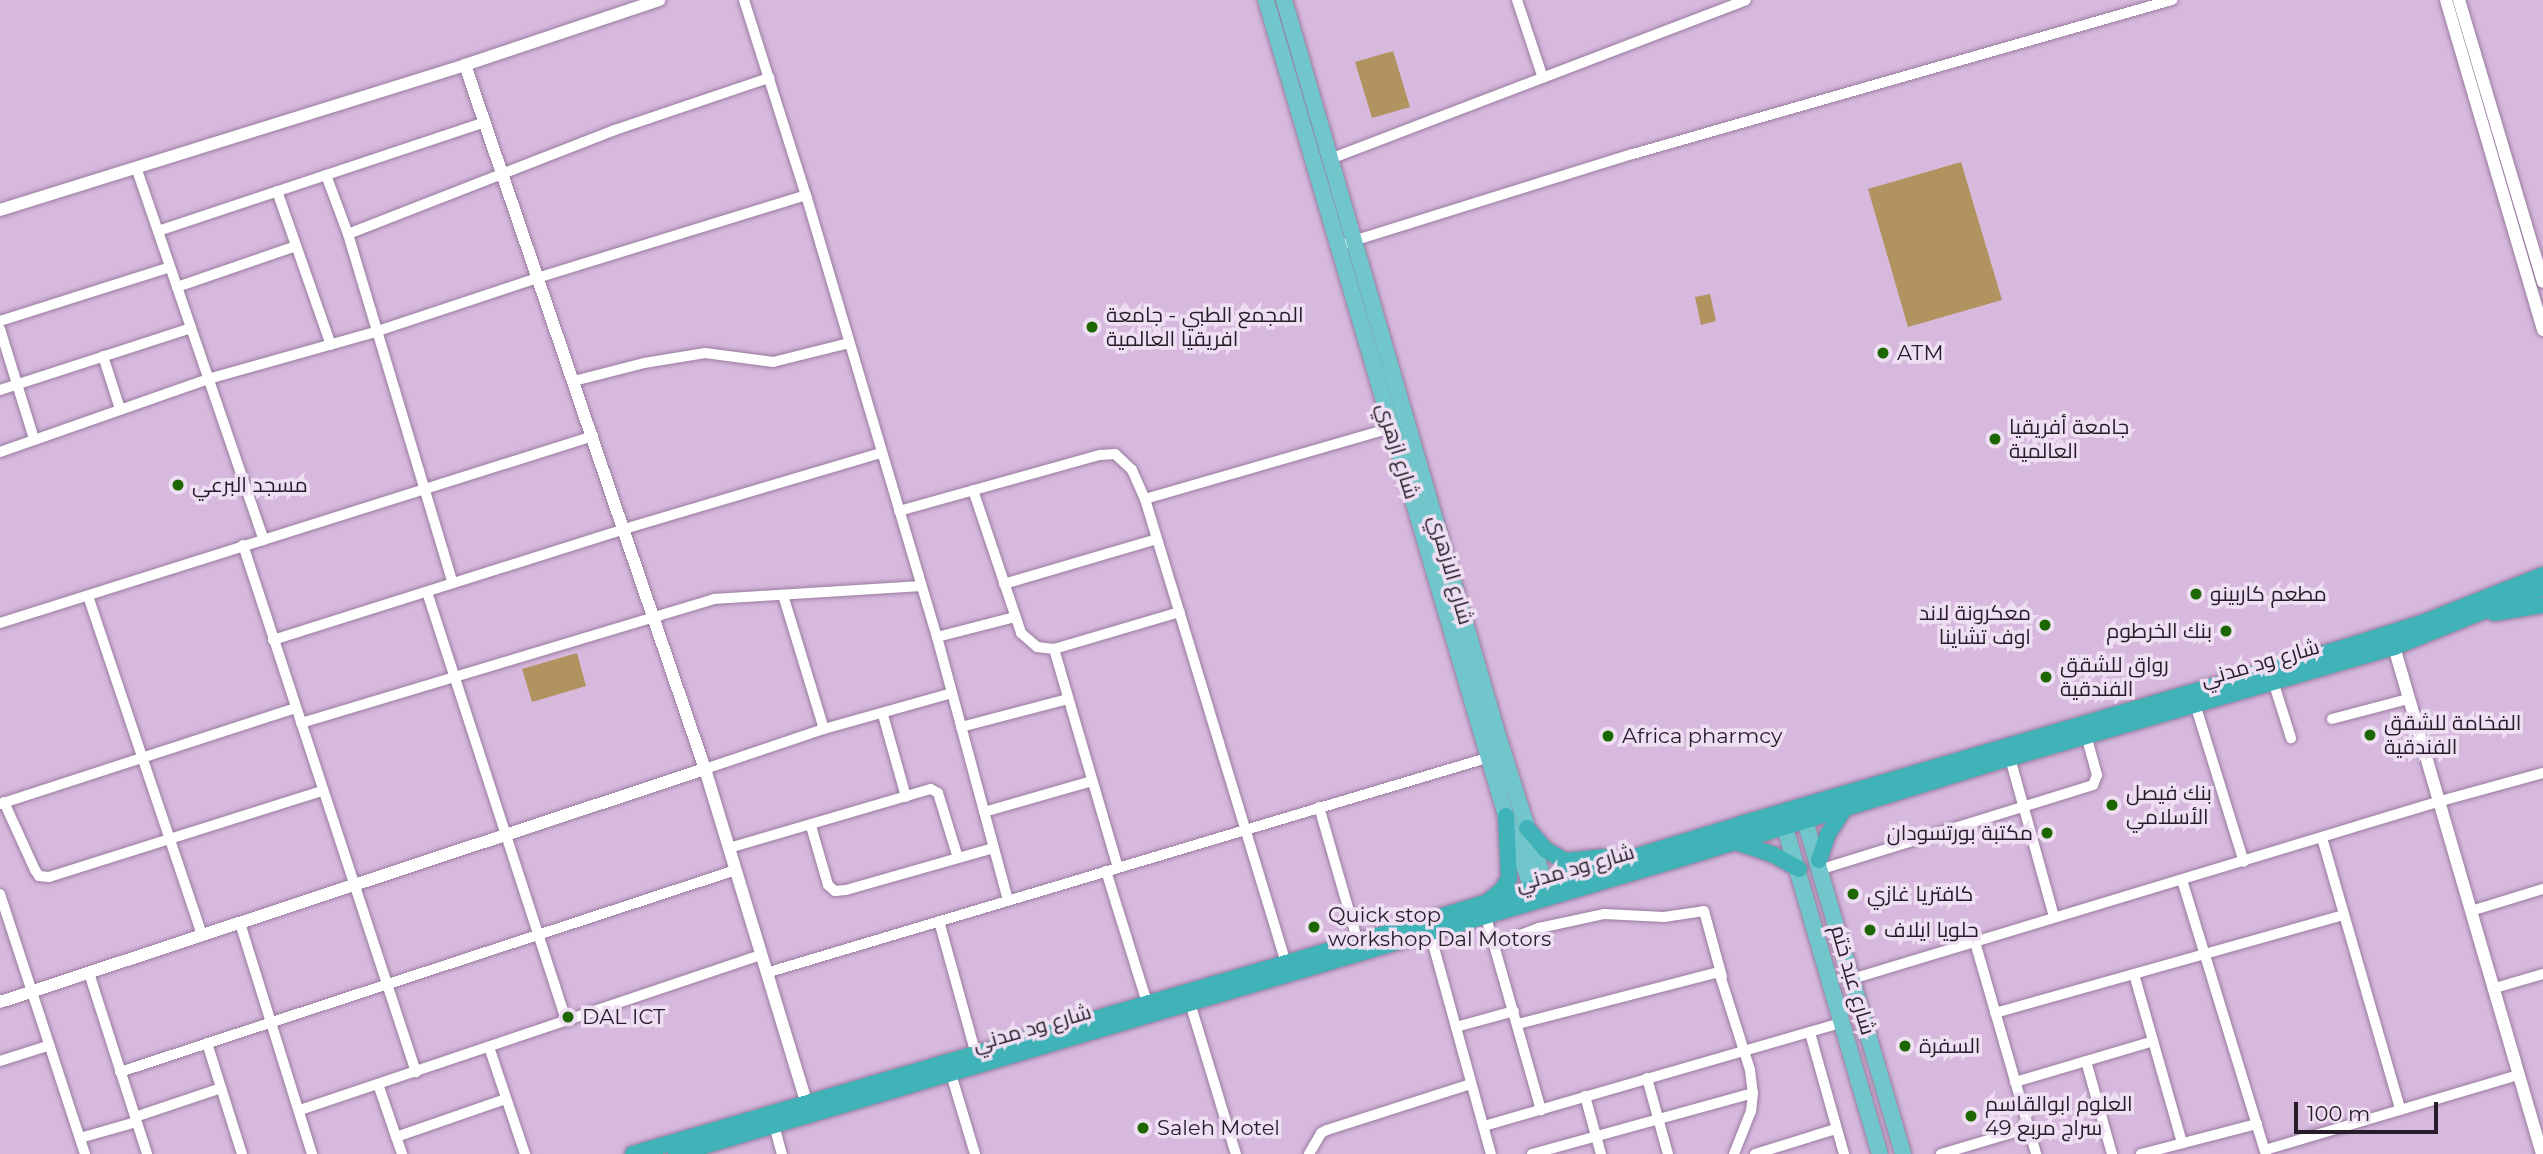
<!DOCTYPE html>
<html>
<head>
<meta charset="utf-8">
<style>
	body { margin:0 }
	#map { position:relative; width:2543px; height:1154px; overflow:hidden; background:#d7b9de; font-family:Montserrat,Cairo,sans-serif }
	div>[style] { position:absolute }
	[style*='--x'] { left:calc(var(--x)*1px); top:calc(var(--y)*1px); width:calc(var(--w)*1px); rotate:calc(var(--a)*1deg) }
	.green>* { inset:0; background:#b1935f }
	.roads { filter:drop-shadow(0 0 2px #997c9f) drop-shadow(0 0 2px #997c9f) }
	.minor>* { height:10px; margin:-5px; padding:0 5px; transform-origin:5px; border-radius:5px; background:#fff }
	.tertiary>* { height:12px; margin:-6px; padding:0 6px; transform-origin:6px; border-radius:6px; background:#fff }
	.primary>* { height:16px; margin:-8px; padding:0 8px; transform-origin:8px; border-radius:8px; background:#70c6ca }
	.trunk>* { height:16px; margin:-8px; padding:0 8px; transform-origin:8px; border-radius:8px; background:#40b3b8 }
	.dots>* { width:19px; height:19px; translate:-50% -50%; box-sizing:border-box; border:4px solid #efdff2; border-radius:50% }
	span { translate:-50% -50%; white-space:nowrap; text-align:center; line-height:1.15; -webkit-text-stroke:7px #efdff2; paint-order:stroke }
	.poi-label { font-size:21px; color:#281c2a }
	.left { translate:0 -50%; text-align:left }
	.right { translate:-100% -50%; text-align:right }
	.street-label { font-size:21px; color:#281c2a }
	.scale { position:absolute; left:2294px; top:1102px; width:144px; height:32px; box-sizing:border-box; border:4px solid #281c2a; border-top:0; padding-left:9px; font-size:21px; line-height:24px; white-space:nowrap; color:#281c2a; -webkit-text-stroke:5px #efdff2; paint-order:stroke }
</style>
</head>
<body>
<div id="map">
	<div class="green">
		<i style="clip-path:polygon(1393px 51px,1410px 107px,1372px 118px,1355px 62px)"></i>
		<i style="clip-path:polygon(1961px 162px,2002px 300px,1908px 327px,1868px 189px)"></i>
		<i style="clip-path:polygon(1710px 294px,1716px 321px,1701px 325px,1695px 297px)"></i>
		<i style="clip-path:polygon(577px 653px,586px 686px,532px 702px,522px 669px)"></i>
	</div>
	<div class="roads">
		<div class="minor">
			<i style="--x:744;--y:0;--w:205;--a:72.4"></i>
			<i style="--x:806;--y:195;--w:461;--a:73.5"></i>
			<i style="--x:937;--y:637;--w:273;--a:74.9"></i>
			<i style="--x:1517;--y:0;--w:82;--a:71.6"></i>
			<i style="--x:1330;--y:159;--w:445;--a:-20.9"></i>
			<i style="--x:136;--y:167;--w:394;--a:71.1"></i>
			<i style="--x:326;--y:175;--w:63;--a:69.6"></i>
			<i style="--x:348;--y:234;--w:364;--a:73.3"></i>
			<i style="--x:277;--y:191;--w:163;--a:70.7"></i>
			<i style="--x:158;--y:231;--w:345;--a:-18.4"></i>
			<i style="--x:348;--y:234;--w:287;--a:-21.3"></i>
			<i style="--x:615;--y:130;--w:163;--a:-18.7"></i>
			<i style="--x:1337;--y:246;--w:310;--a:-17.3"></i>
			<i style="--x:1633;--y:154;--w:561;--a:-15.95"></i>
			<i style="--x:177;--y:287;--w:126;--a:-19"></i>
			<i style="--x:0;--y:321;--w:178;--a:-17.6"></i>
			<i style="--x:0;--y:329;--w:115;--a:72.8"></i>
			<i style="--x:103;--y:356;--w:56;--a:72.2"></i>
			<i style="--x:574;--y:381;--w:72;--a:-14.4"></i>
			<i style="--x:644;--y:363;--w:62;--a:-9.3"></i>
			<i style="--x:705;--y:353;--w:69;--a:7.5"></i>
			<i style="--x:773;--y:362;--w:78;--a:-14"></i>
			<i style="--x:0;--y:390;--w:201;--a:-18"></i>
			<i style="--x:0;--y:452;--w:220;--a:-19.3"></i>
			<i style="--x:208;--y:379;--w:173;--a:-15.7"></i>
			<i style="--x:375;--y:332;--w:174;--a:-18.4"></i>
			<i style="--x:540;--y:277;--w:278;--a:-17.1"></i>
			<i style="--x:973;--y:490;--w:151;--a:71.4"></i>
			<i style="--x:1021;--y:633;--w:21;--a:41"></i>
			<i style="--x:1037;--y:647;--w:17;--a:7"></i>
			<i style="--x:1054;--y:649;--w:131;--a:-16.4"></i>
			<i style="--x:1145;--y:499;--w:485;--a:73.1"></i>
			<i style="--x:899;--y:511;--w:209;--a:-15.6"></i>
			<i style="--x:1100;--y:455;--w:15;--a:-4"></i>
			<i style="--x:1115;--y:454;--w:23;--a:43"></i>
			<i style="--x:1132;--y:470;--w:32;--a:66"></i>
			<i style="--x:1145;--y:499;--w:256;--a:-16.1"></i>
			<i style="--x:243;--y:545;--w:555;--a:71.83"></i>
			<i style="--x:1004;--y:584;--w:159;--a:-16.4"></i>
			<i style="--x:427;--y:592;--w:451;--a:72"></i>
			<i style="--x:783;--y:595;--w:140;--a:73"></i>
			<i style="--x:88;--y:596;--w:358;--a:71.4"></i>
			<i style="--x:0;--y:623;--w:622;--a:-17.5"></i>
			<i style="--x:937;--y:637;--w:81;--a:-14.4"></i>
			<i style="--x:273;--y:640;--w:368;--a:-17.5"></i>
			<i style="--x:624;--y:529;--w:268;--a:-16.5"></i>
			<i style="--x:1054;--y:649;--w:228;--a:73.7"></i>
			<i style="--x:2273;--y:681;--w:60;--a:72.5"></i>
			<i style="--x:2195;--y:704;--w:165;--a:72.8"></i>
			<i style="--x:883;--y:715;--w:85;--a:74.3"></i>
			<i style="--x:2332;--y:719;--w:79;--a:-14.7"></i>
			<i style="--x:301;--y:723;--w:431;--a:-16.7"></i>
			<i style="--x:714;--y:599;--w:207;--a:-3.6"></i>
			<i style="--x:961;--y:727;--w:111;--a:-14.7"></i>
			<i style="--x:2010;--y:758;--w:165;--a:74.5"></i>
			<i style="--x:705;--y:769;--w:126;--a:-18.6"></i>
			<i style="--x:824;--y:729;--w:133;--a:-15.7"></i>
			<i style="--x:4;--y:802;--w:75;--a:65.5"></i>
			<i style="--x:35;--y:870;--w:7;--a:56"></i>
			<i style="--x:39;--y:876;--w:10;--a:6"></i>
			<i style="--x:49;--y:877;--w:286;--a:-17.5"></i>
			<i style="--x:0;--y:804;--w:310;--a:-18"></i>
			<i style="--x:1319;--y:807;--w:141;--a:73.9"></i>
			<i style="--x:984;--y:812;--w:112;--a:-16"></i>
			<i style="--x:811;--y:826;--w:61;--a:73.9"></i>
			<i style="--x:828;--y:885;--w:9;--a:41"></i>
			<i style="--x:835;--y:891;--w:11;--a:-5"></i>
			<i style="--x:846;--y:890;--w:153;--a:-15.9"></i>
			<i style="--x:2322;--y:838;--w:282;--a:73.9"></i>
			<i style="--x:729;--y:848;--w:210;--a:-16.3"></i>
			<i style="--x:931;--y:789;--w:8;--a:30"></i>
			<i style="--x:938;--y:793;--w:68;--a:72.9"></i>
			<i style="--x:1822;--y:869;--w:284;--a:-17.2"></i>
			<i style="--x:2093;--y:785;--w:11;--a:-68"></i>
			<i style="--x:2097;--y:775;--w:41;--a:-105.4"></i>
			<i style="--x:1106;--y:871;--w:138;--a:72.7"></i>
			<i style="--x:2182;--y:880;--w:287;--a:73"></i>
			<i style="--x:0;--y:894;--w:274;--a:71.9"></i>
			<i style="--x:2471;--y:911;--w:75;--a:-17"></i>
			<i style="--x:1486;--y:917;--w:201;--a:74.1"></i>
			<i style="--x:939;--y:921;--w:138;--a:74.5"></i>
			<i style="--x:240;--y:923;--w:242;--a:72.7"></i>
			<i style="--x:1430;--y:933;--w:229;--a:74.6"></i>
			<i style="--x:1975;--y:942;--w:221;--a:73.9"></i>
			<i style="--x:1494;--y:945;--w:48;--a:-20.7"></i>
			<i style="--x:1539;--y:928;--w:66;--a:-12.2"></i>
			<i style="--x:1604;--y:914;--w:60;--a:2.9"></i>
			<i style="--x:1664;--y:917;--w:40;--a:-8.5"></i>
			<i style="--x:1704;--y:911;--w:68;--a:74.7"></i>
			<i style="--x:89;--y:973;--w:190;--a:72.2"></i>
			<i style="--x:766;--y:973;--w:756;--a:-16.61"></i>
			<i style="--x:2134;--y:974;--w:176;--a:74.1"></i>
			<i style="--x:1852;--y:979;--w:611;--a:-16.83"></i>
			<i style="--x:2437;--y:802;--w:110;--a:-15.3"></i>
			<i style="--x:2495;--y:988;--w:50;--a:-16.3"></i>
			<i style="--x:1190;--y:1003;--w:158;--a:73.1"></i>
			<i style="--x:1995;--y:1013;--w:362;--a:-15.7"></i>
			<i style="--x:1518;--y:1024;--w:208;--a:-14.5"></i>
			<i style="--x:1719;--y:972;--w:103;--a:72.4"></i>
			<i style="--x:1750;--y:1070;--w:23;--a:83"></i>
			<i style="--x:1753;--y:1093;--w:18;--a:96"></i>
			<i style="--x:1751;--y:1111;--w:46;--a:111.6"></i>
			<i style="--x:1456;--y:1027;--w:60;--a:-15.4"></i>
			<i style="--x:1810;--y:1033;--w:126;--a:74.3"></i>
			<i style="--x:207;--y:1043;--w:116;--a:72.5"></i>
			<i style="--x:489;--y:1047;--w:113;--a:71.4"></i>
			<i style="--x:0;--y:1061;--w:52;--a:-17.7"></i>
			<i style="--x:2086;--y:1061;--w:97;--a:74.4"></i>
			<i style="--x:120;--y:1072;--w:648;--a:-18.16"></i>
			<i style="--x:951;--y:1074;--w:84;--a:73.3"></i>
			<i style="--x:1647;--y:1078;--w:79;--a:74.6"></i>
			<i style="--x:2015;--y:1082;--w:144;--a:-16.5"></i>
			<i style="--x:378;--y:1084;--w:74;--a:71.1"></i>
			<i style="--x:1585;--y:1096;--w:60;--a:74.6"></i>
			<i style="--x:300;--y:1110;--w:486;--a:-18.6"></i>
			<i style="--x:135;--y:1117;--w:91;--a:-18.6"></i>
			<i style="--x:774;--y:1125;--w:30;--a:75"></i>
			<i style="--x:1484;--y:1126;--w:373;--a:-16.1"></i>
			<i style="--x:396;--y:1137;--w:116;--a:-19.1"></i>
			<i style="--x:80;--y:1138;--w:58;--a:-15.9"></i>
			<i style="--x:2265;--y:1150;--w:264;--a:-16.5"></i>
			<i style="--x:1309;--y:1154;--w:24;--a:-60"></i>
			<i style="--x:1321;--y:1133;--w:7;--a:-27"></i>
			<i style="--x:1327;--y:1130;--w:151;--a:-17.7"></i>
			<i style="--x:1532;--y:1154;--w:229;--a:-15.4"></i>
			<i style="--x:1755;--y:1154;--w:85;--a:-17.2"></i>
			<i style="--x:1941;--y:1154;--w:91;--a:-16.6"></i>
			<i style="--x:2141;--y:1154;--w:120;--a:-14.5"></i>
		</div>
		<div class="tertiary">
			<i style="--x:2446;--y:0;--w:344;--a:73.6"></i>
			<i style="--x:2459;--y:0;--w:294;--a:73.4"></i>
			<i style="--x:465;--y:65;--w:744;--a:71.18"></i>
			<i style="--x:705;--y:769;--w:357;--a:73.1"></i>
			<i style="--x:0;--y:210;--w:487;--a:-17.3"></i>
			<i style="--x:465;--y:65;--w:205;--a:-18.5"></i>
			<i style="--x:2394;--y:647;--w:528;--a:73.73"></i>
			<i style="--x:0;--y:1002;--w:743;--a:-18.29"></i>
		</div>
		<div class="primary">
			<i style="--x:1266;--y:0;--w:851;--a:73.61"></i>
			<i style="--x:1506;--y:816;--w:88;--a:70.1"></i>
			<i style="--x:1284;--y:0;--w:766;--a:73.79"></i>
			<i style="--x:1498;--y:736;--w:169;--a:72.4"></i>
			<i style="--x:1801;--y:807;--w:362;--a:73.6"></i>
			<i style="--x:1781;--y:814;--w:354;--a:73.8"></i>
		</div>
		<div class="trunk">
			<i style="--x:2494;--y:613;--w:50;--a:-9.3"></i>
			<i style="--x:1527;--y:828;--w:29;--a:49"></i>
			<i style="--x:1546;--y:850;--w:22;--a:30"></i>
			<i style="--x:1565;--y:861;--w:39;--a:-6"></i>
			<i style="--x:1738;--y:843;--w:36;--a:18"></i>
			<i style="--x:1772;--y:854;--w:31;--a:29"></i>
			<i style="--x:1819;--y:860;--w:28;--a:-71"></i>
			<i style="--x:1828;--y:834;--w:31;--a:-57"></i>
			<i style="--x:1490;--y:900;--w:16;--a:-40"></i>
			<i style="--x:1502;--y:890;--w:14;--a:-60"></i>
			<i style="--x:1509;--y:878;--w:62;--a:-92.8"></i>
			<i style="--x:633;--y:1154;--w:755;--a:-16.3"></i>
			<i style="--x:1358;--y:942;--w:401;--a:-17.1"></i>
			<i style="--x:1741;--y:824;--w:627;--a:-16.3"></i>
			<i style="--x:2343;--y:648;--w:83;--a:-17.6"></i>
			<i style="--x:2422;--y:623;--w:130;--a:-21.6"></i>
			<i style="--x:676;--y:1154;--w:1042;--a:-16.38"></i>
			<i style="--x:1676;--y:860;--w:349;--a:-17"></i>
			<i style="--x:2010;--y:758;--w:400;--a:-16.1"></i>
			<i style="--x:2394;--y:647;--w:161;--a:-21.9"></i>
		</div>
	</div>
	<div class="dots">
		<i style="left:1092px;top:327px;background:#1d6701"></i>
		<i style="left:1883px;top:353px;background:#1d6701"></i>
		<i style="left:1995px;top:439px;background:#1d6701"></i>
		<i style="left:178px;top:485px;background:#1d6701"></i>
		<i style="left:2196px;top:594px;background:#1d6701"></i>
		<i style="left:2045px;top:625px;background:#1d6701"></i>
		<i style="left:2226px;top:631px;background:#1d6701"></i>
		<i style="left:2046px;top:677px;background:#1d6701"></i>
		<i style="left:2370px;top:735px;background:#1d6701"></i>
		<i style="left:1608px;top:736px;background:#1d6701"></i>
		<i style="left:2112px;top:805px;background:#1d6701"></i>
		<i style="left:2047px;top:833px;background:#1d6701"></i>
		<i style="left:1853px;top:894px;background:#1d6701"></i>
		<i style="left:1314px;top:927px;background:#1d6701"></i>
		<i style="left:1870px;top:930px;background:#1d6701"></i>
		<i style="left:568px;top:1017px;background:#1d6701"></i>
		<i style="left:1905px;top:1046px;background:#1d6701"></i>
		<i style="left:1971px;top:1116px;background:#1d6701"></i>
		<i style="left:1143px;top:1128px;background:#1d6701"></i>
	</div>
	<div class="poi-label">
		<span class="left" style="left:1106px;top:327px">المجمع الطبي - جامعة<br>افريقيا العالمية</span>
		<span class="left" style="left:1897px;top:353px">ATM</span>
		<span class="left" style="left:2009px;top:439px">جامعة أفريقيا<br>العالمية</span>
		<span class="left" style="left:192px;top:485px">مسجد البرعي</span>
		<span class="left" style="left:2210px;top:594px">مطعم كاربينو</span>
		<span class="right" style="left:2031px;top:625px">معكرونة لاند<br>اوف تشاينا</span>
		<span class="right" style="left:2212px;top:631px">بنك الخرطوم</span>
		<span class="left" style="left:2060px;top:677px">رواق للشقق<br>الفندقية</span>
		<span class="left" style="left:2384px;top:735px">الفخامة للشقق<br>الفندقية</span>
		<span class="left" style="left:1622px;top:736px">Africa pharmcy</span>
		<span class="left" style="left:2126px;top:805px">بنك فيصل<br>الأسلامي</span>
		<span class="right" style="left:2033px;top:833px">مكتبة بورتسودان</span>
		<span class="left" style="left:1867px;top:894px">كافتريا غازي</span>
		<span class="left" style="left:1328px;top:927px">Quick stop<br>workshop Dal Motors</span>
		<span class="left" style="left:1884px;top:930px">حلويا ايلاف</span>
		<span class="left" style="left:582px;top:1017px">DAL ICT</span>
		<span class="left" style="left:1919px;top:1046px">السفرة</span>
		<span class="left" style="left:1985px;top:1116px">العلوم ابوالقاسم<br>سراج مربع 49</span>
		<span class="left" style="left:1157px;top:1128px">Saleh Motel</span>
	</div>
	<div class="street-label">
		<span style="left:1398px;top:451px;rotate:73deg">شارع ازهري</span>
		<span style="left:1451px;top:570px;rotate:74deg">شارع الازهري</span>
		<span style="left:2260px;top:663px;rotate:-16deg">شارع ود مدني</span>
		<span style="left:1575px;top:868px;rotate:-16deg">شارع ود مدني</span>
		<span style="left:1853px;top:980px;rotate:74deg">شارع عبد ختم</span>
		<span style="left:1032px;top:1028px;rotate:-16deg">شارع ود مدني</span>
	</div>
	<div class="scale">100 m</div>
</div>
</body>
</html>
